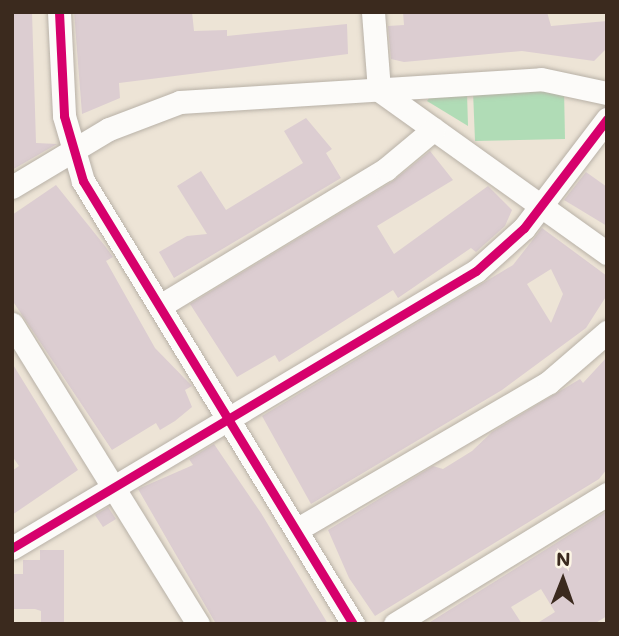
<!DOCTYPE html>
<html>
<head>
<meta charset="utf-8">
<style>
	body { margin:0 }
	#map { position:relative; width:619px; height:636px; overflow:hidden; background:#ede4d6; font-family:Mali,sans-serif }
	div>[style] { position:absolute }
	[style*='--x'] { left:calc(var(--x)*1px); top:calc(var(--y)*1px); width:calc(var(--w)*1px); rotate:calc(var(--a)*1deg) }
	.green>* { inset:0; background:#b0dcb6 }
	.building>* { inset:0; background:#dccdd1 }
	.roads { filter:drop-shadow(0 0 2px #b8b1a7) drop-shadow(0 0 2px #b8b1a7) }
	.minor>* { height:23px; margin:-11.5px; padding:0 11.5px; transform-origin:11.5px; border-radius:11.5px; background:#fcfbf9 }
	.cycleway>* { height:9px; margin:-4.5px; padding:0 4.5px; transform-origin:4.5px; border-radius:4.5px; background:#d6006c }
	span { translate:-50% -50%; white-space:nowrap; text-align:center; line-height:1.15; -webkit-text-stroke:5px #fcf5e5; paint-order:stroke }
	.frame { position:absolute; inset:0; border:14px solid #3b2a1e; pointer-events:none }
	.north { position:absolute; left:528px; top:545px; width:70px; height:70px; -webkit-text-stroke:5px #fcf5e5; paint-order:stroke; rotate:1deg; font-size:19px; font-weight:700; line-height:28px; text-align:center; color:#3b2a1e }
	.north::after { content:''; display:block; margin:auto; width:24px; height:32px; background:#3b2a1e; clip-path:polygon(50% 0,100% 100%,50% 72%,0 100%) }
</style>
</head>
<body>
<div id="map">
	<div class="green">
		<i style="clip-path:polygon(564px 89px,565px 139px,475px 141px,473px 91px)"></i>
		<i style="clip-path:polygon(433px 93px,467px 93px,468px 126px,427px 101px)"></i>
	</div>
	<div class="building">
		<i style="clip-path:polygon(12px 12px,32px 12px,36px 143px,57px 144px,12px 170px)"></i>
		<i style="clip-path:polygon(74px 12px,192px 12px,194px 31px,227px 30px,227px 36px,347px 24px,348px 54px,119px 83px,120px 98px,82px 114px)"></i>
		<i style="clip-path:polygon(403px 12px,547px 12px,551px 26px,607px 21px,607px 48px,594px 61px,522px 51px,404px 62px,391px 59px,388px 26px,404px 25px)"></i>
		<i style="clip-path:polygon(306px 118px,332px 149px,326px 153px,341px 178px,174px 278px,159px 252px,187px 236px,207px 234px,177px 186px,201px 171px,226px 210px,303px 163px,284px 131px)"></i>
		<i style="clip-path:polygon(430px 151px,453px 180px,377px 226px,394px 254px,488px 186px,512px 210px,505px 226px,476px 252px,471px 248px,398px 298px,393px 290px,279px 362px,275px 355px,237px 377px,190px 304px,393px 181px)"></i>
		<i style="clip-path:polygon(586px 172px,607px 187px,607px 226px,564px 200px)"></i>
		<i style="clip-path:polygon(56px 185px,105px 246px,113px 257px,106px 261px,155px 348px,192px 386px,185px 390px,192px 407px,175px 421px,160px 430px,156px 423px,112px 450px,12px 300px,12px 215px)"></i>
		<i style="clip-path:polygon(evenodd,542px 228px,607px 276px,607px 295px,586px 328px,502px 390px,311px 504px,262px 416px,513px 265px,542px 228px,551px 269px,563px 294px,551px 323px,527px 284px,551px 269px)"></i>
		<i style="clip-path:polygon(607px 357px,607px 469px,599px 479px,375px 616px,349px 578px,328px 530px,433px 466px,443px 469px,472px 451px,492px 432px,580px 379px,583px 383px)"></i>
		<i style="clip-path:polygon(12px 363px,78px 470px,12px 515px,12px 471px,19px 466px,12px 456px)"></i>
		<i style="clip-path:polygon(214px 444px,261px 513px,328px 624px,216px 624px,138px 489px,193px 465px,189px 459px)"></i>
		<i style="clip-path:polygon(108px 507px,116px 519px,103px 527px,95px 515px)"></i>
		<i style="clip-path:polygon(607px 511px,607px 616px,594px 624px,536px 624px,555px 612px,541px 589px,511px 607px,522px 624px,427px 624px)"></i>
		<i style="clip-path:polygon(40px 550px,64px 550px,64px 624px,41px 624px,41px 611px,35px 609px,12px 609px,12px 574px,23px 574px,23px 560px,40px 560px)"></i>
	</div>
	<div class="roads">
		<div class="minor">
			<i style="--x:59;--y:12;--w:104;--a:87.2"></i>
			<i style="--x:64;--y:116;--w:68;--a:73.7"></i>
			<i style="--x:83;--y:181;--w:519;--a:58.64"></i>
			<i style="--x:373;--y:12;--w:78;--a:85.6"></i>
			<i style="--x:379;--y:90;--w:280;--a:35.6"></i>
			<i style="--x:12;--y:187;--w:113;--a:-30.9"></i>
			<i style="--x:109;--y:129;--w:76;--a:-20.8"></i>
			<i style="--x:180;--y:102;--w:362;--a:-3.6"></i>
			<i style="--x:541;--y:79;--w:67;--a:12"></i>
			<i style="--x:160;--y:306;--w:264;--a:-31.2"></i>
			<i style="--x:386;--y:169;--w:62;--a:-39.8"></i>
			<i style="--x:12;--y:324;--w:353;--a:58.2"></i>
			<i style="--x:296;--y:530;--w:293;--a:-30.3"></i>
			<i style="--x:549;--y:382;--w:77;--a:-40.8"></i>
			<i style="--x:12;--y:548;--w:540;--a:-30.84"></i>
			<i style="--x:476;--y:271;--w:64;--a:-41.9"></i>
			<i style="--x:524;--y:228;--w:137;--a:-52.7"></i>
			<i style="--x:395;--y:624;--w:249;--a:-31.5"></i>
		</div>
	</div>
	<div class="cycleway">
		<i style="--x:59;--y:12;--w:104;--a:87.2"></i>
		<i style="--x:64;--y:116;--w:68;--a:73.7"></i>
		<i style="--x:83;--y:181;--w:519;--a:58.64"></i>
		<i style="--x:12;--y:548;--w:540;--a:-30.84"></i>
		<i style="--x:476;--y:271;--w:64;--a:-41.9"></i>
		<i style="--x:524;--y:228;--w:137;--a:-52.7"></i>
	</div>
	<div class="frame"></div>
	<div class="north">N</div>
</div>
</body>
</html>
